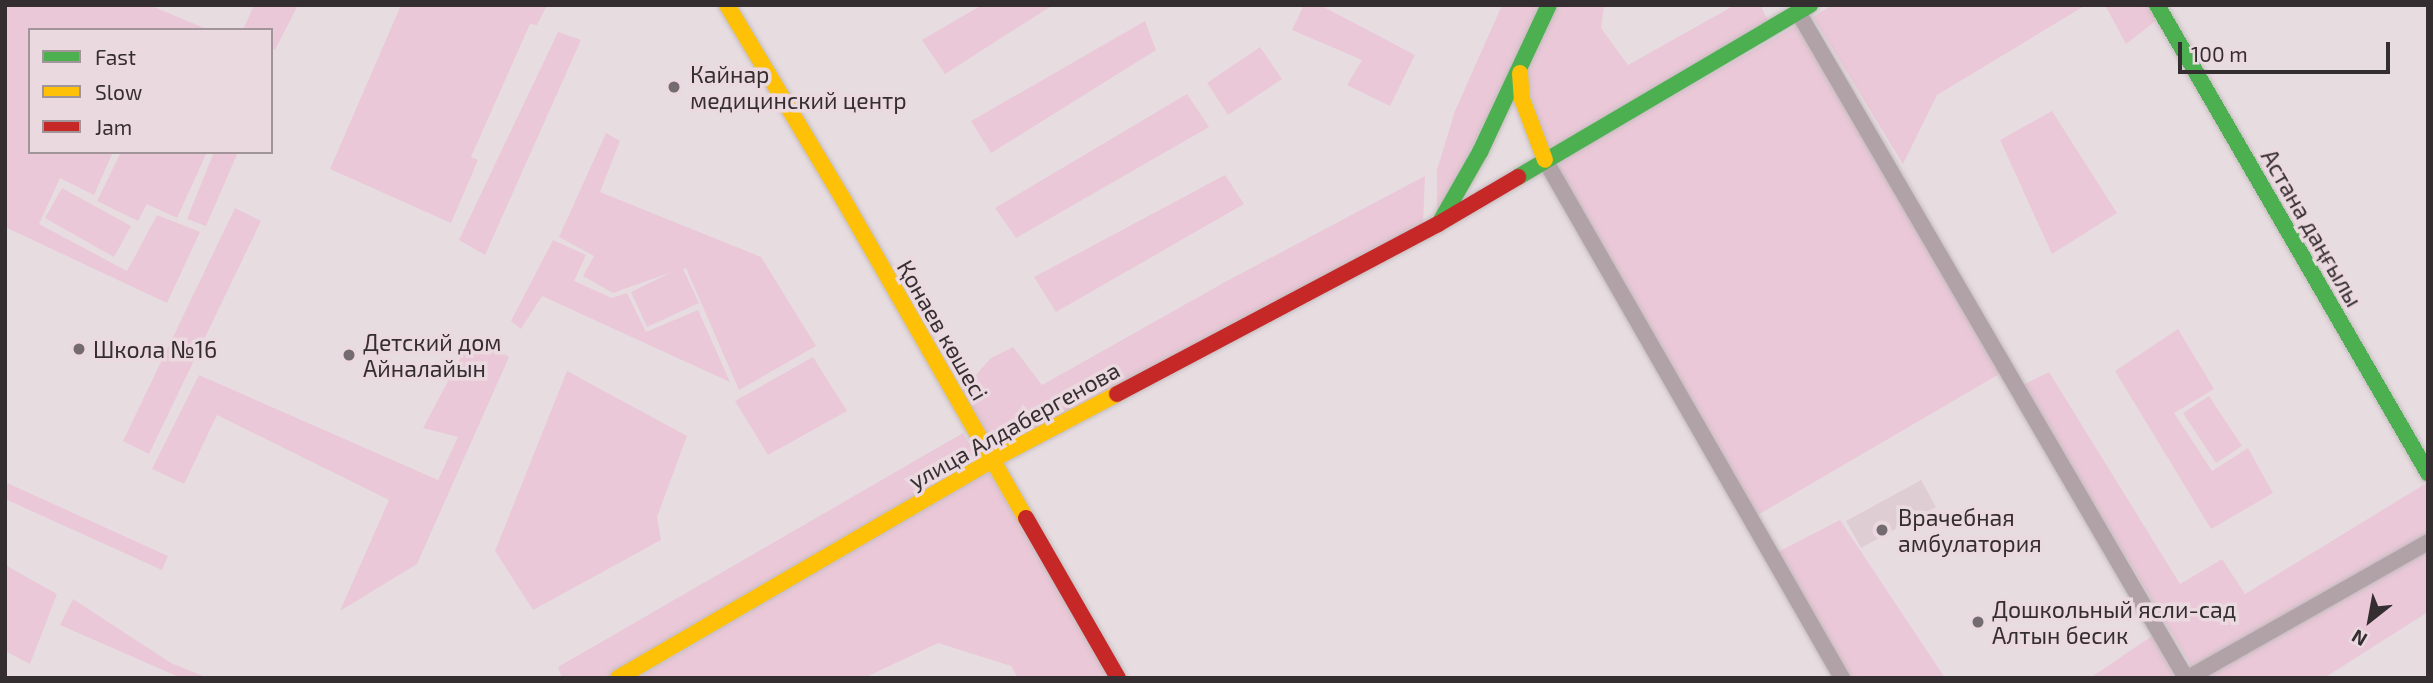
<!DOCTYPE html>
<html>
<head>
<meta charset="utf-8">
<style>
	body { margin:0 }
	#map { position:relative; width:2433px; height:683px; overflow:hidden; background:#e7dde1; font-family:"Exo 2",sans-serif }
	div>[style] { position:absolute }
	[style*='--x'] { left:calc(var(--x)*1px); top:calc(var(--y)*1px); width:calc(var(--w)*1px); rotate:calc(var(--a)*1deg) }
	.built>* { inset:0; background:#dfcdd4 }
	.green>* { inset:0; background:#eac8d7 }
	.roads { filter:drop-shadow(0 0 2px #c3bbbe) drop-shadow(0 0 2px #c3bbbe) }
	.street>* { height:16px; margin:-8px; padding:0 8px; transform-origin:8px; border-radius:8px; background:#b1a2a8 }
	.fast>* { height:16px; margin:-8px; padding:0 8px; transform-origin:8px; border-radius:8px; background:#4caf50 }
	.slow>* { height:16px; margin:-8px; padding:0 8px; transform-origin:8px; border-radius:8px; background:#ffc107 }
	.jam>* { height:16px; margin:-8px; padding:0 8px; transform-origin:8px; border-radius:8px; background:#c62828 }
	.dots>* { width:19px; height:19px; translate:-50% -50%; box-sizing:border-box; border:4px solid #ebd9e0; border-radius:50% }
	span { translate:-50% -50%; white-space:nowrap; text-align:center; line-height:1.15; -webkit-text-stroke:7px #ebd9e0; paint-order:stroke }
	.poi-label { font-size:23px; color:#352e31 }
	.left { translate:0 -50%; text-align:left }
	.street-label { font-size:23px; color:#352e31 }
	.frame { position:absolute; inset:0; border:7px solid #352e31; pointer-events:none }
	.legend { position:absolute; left:28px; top:28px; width:245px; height:126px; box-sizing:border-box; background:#ebd9e0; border:2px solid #a2959a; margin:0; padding:9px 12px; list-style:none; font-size:21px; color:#352e31 }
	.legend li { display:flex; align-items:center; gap:14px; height:35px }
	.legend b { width:35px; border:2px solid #a2959a }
	.north { position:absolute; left:2335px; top:585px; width:70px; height:70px; -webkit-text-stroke:5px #ebd9e0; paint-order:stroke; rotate:211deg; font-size:19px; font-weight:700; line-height:28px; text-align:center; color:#352e31 }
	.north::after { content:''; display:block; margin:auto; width:24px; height:32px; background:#352e31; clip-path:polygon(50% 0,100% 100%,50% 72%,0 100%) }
	.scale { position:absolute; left:2178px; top:42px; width:212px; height:32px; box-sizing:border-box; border:4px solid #352e31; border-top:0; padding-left:9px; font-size:21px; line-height:24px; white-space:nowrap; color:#352e31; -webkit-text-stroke:5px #ebd9e0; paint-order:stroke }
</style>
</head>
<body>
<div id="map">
	<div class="built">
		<i style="clip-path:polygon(1921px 480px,1936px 507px,1861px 548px,1846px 521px)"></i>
	</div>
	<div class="green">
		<i style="clip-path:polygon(5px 5px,149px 5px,209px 30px,30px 30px,30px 152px,113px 152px,94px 195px,60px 178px,39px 224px,127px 271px,157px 215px,200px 232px,167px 303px,5px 227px)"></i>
		<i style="clip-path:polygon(254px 5px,298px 5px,275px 50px,271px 49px,271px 30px,243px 30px)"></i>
		<i style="clip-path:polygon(401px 5px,547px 5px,537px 25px,530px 24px,471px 157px,478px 160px,451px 223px,330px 169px)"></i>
		<i style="clip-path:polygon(982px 5px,1053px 5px,945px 74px,922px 40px)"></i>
		<i style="clip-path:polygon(1304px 5px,1320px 5px,1415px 55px,1390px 106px,1347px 85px,1362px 60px,1292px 30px)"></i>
		<i style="clip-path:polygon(1502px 5px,1541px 5px,1437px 220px,1437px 170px,1455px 111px)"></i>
		<i style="clip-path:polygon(1556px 5px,1604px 5px,1601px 28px,1628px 65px,1735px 5px,1760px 5px,1768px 20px,1546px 153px,1525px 72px)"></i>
		<i style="clip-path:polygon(1832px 5px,2086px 5px,1937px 95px,1903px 164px,1813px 17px)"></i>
		<i style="clip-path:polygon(2105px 5px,2148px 5px,2157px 20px,2126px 44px)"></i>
		<i style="clip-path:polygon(1145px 21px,1156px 50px,991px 153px,971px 121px)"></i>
		<i style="clip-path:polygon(1798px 25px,2001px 373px,1756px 516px,1553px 164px)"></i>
		<i style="clip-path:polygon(558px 32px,581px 40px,485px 255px,459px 240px)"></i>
		<i style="clip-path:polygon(1260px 47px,1282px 79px,1228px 115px,1207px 83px)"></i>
		<i style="clip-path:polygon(1187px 94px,1209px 127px,1016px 238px,995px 208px)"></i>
		<i style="clip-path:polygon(2052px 111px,2117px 213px,2052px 254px,2000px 140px)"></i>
		<i style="clip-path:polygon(606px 133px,620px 141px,600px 192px,761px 257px,816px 346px,739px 390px,686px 268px,683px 269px,699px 303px,647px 327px,631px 292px,672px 272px,613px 293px,583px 276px,594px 256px,559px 237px)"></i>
		<i style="clip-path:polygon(121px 152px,207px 152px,177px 218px,147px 204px,138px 221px,97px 201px)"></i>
		<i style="clip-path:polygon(214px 152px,238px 152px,206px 226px,187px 219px)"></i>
		<i style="clip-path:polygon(1225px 175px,1244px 204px,1056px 312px,1034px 277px)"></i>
		<i style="clip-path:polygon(1425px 176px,1423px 223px,995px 450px,959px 394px,991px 358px,1013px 347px,1042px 385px,1225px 282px)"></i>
		<i style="clip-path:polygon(62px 188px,131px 226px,114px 257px,45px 218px)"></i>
		<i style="clip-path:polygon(235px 208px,261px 221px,149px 454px,123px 441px)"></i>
		<i style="clip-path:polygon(553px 240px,586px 255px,574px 281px,612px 298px,627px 293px,646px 332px,698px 310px,730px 382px,542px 296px,521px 329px,511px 321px)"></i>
		<i style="clip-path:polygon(2178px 329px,2214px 389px,2174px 413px,2212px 471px,2248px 448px,2273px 493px,2211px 529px,2115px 371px)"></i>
		<i style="clip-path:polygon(472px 336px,509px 357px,417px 564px,340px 611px,389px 500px,217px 415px,184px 484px,152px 469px,199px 375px,438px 480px,458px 437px,423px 428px)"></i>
		<i style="clip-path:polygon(813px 357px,847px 411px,768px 455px,735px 401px)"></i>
		<i style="clip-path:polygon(567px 371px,687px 436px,657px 517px,661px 540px,533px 610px,495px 551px)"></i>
		<i style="clip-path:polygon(2049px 372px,2180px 584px,2222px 559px,2245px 594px,2425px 484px,2428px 488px,2428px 537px,2194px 670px,2023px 385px)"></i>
		<i style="clip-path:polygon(2209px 396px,2242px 446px,2216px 463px,2183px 413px)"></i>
		<i style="clip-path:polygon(963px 433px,979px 461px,607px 678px,562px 678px,558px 667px)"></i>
		<i style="clip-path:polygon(988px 470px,1110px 678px,1018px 678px,1011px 666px,938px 643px,864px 678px,637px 678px)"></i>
		<i style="clip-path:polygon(5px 482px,168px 556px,162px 570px,5px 499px)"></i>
		<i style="clip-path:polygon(1840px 520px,1945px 678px,1849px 678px,1778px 552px)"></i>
		<i style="clip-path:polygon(2428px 551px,2428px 612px,2324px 678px,2205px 678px)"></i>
		<i style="clip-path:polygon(5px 565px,57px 594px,30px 664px,5px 651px)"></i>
		<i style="clip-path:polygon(73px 599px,171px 663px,208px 678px,181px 678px,60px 625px)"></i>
		<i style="clip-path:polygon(2152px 636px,2175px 678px,2090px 678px)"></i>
	</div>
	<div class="roads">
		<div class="street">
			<i style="--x:1798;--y:12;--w:771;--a:59.78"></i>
			<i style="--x:1545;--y:160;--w:597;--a:60.17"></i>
			<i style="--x:2188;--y:678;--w:276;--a:-29.5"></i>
		</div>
		<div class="fast">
			<i style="--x:2157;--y:5;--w:541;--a:59.93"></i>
			<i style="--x:1518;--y:177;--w:339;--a:-30.5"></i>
			<i style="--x:1440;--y:222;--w:81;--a:-60.3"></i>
			<i style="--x:1480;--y:152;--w:162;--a:-64.9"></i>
		</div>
		<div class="slow">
			<i style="--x:727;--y:5;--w:226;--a:59.1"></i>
			<i style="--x:843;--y:199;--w:368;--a:60.2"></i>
			<i style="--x:1520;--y:73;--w:26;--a:86"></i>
			<i style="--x:1522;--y:99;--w:65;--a:69.3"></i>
			<i style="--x:618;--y:678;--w:433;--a:-30.2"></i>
			<i style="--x:992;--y:460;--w:141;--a:-27.8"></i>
		</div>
		<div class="jam">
			<i style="--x:1117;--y:394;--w:363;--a:-27.9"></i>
			<i style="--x:1438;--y:224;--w:93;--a:-30.4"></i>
			<i style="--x:1026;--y:518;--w:185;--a:60.1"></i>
		</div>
	</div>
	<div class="dots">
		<i style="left:674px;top:87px;background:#736b6f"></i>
		<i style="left:79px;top:349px;background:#736b6f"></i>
		<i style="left:349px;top:355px;background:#736b6f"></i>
		<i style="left:1882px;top:530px;background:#736b6f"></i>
		<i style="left:1978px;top:622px;background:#736b6f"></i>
	</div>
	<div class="poi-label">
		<span class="left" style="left:690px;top:87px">Кайнар<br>медицинский центр</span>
		<span class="left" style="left:363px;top:355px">Детский дом<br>Айналайын</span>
		<span class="left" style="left:93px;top:349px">Школа №16</span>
		<span class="left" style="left:1898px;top:530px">Врачебная<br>амбулатория</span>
		<span class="left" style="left:1992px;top:622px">Дошкольный ясли-сад<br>Алтын бесик</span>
	</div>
	<div class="street-label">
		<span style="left:2312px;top:228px;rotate:60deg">Астана даңғылы</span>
		<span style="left:943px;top:330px;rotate:60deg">Қонаев көшесі</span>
		<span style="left:1014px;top:425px;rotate:-29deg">улица Алдабергенова</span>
	</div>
	<div class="frame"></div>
	<ul class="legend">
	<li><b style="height:9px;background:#4caf50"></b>Fast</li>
	<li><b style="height:9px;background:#ffc107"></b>Slow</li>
	<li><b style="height:9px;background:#c62828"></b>Jam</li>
	</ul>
	<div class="north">N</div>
	<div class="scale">100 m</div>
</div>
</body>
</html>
